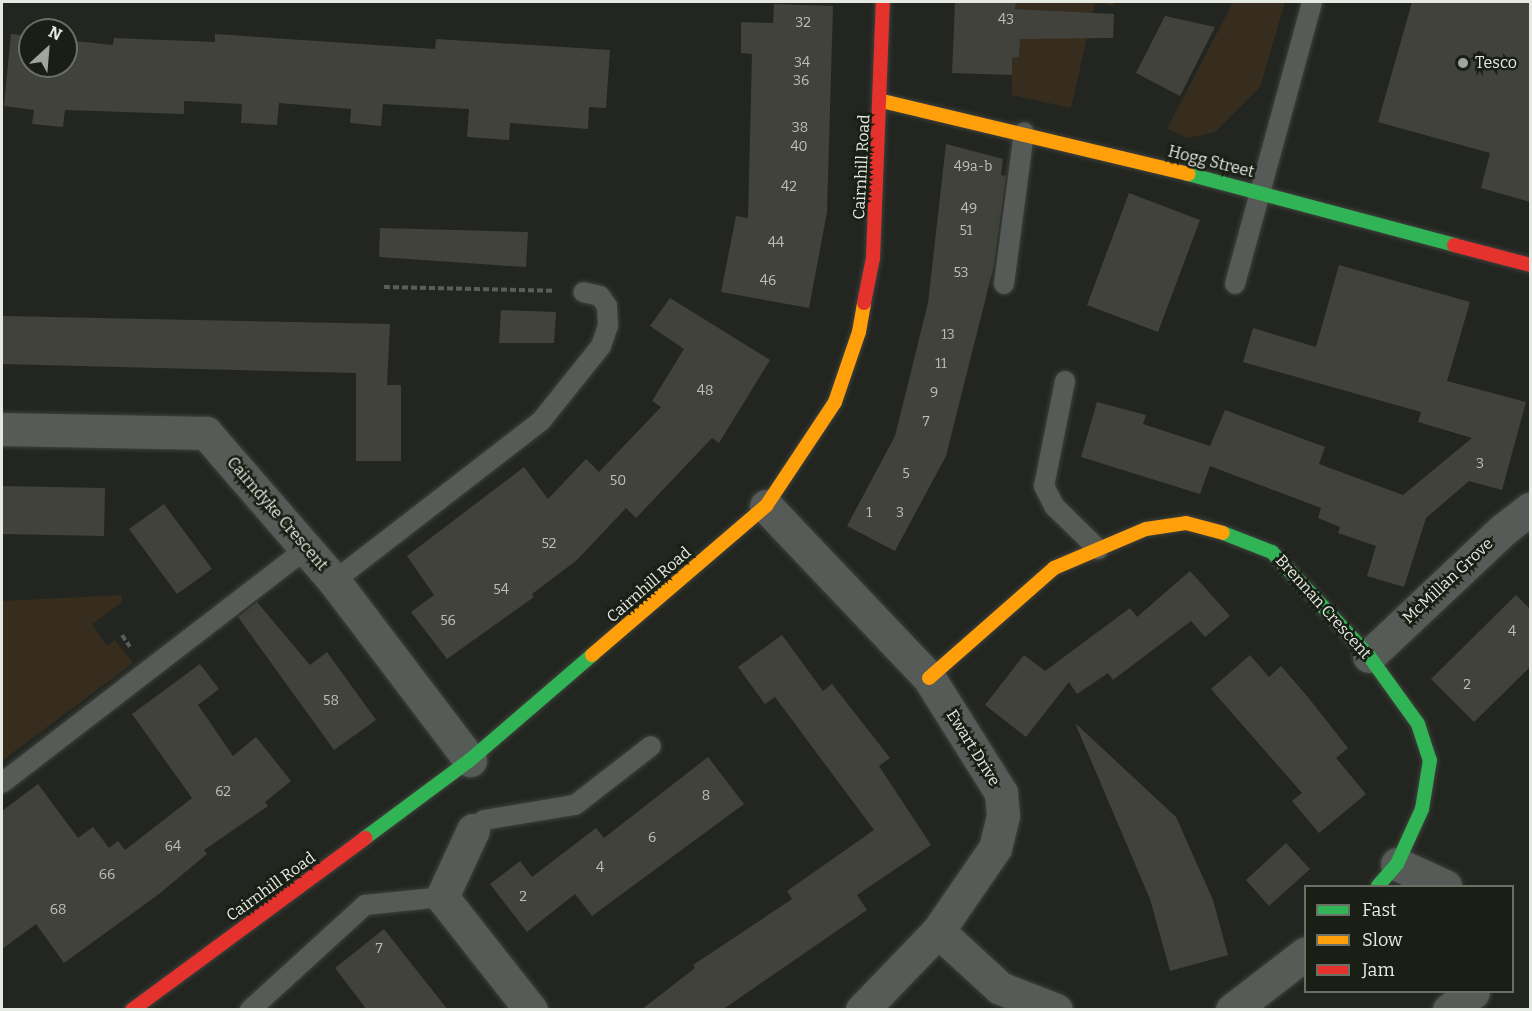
<!DOCTYPE html>
<html>
<head>
<meta charset="utf-8">
<style>
	body { margin:0 }
	#map { position:relative; width:1532px; height:1011px; overflow:hidden; background:#232620; font-family:Bitter,serif }
	div>[style] { position:absolute }
	[style*='--x'] { left:calc(var(--x)*1px); top:calc(var(--y)*1px); width:calc(var(--w)*1px); rotate:calc(var(--a)*1deg) }
	.green>* { inset:0; background:#362d1e }
	.building>* { inset:0; background:#41423b }
	.path>* { height:4px; margin-top:-2px; transform-origin:0; background:repeating-linear-gradient(90deg,#5a5d5a 0 6px,transparent 0 9px) }
	.roads { filter:drop-shadow(0 0 2px #3e403c) drop-shadow(0 0 2px #3e403c) }
	.lane>* { height:20px; margin:-10px; padding:0 10px; transform-origin:10px; border-radius:10px; background:#575b58 }
	.street>* { height:33px; margin:-16.5px; padding:0 16.5px; transform-origin:16.5px; border-radius:16.5px; background:#575b58 }
	.fast>* { height:14px; margin:-7px; padding:0 7px; transform-origin:7px; border-radius:7px; background:#30b455 }
	.slow>* { height:14px; margin:-7px; padding:0 7px; transform-origin:7px; border-radius:7px; background:#ff9f0a }
	.jam>* { height:14px; margin:-7px; padding:0 7px; transform-origin:7px; border-radius:7px; background:#e5322d }
	.dots>* { width:16px; height:16px; translate:-50% -50%; box-sizing:border-box; border:3px solid #191f14; border-radius:50% }
	span { translate:-50% -50%; white-space:nowrap; text-align:center; line-height:1.15; -webkit-text-stroke:5px #191f14; paint-order:stroke }
	.number-label { font-size:14px; color:#bcbfb8 }
	.number-label span { -webkit-text-stroke-width:0 }
	.poi-label { font-size:16px; color:#e5e9e2 }
	.left { translate:0 -50%; text-align:left }
	.street-label { font-size:16px; color:#e5e9e2 }
	.frame { position:absolute; inset:0; border:3px solid #e5e9e2; pointer-events:none }
	.legend { position:absolute; left:1304px; top:885px; width:210px; height:108px; box-sizing:border-box; background:#191f14; border:2px solid #6b7066; margin:0; padding:8px 10px; list-style:none; font-size:18px; color:#e5e9e2 }
	.legend li { display:flex; align-items:center; gap:12px; height:30px }
	.legend b { width:30px; border:2px solid #6b7066 }
	.north { position:absolute; left:18px; top:18px; width:60px; height:60px; box-sizing:border-box; background:#191f14; border:2px solid #6b7066; border-radius:50%; rotate:26deg; font-size:16px; font-weight:700; line-height:24px; text-align:center; color:#e5e9e2 }
	.north::after { content:''; display:block; margin:auto; width:21px; height:27px; background:#a1a59e; clip-path:polygon(50% 0,100% 100%,50% 72%,0 100%) }
</style>
</head>
<body>
<div id="map">
	<div class="green">
		<i style="clip-path:polygon(1016px 2px,1114px 2px,1113px 6px,1095px 2px,1071px 108px,1012px 95px,1012px 58px,1019px 57px,1020px 28px,1048px 30px,1047px 39px,1058px 38px,1059px 11px,1015px 9px)"></i>
		<i style="clip-path:polygon(1233px 2px,1285px 2px,1260px 87px,1215px 132px,1188px 138px,1167px 129px)"></i>
		<i style="clip-path:polygon(122px 595px,121px 603px,92px 624px,107px 646px,115px 640px,133px 663px,2px 761px,2px 601px)"></i>
	</div>
	<div class="building">
		<i style="clip-path:polygon(955px 2px,1016px 2px,1015px 9px,1114px 14px,1113px 38px,1020px 39px,1019px 57px,1012px 58px,1012px 75px,952px 73px)"></i>
		<i style="clip-path:polygon(1412px 2px,1530px 2px,1530px 202px,1481px 188px,1490px 153px,1378px 122px)"></i>
		<i style="clip-path:polygon(774px 4px,833px 6px,827px 212px,809px 308px,721px 292px,736px 216px,748px 218px,752px 54px,741px 53px,741px 22px,773px 23px)"></i>
		<i style="clip-path:polygon(1165px 16px,1215px 27px,1180px 96px,1136px 73px)"></i>
		<i style="clip-path:polygon(11px 34px,30px 36px,30px 66px,66px 66px,66px 40px,113px 45px,114px 38px,215px 42px,215px 34px,435px 49px,436px 39px,610px 50px,606px 108px,589px 107px,588px 129px,510px 123px,509px 140px,467px 137px,469px 109px,383px 104px,381px 126px,350px 123px,351px 109px,279px 103px,277px 125px,241px 123px,242px 104px,184px 101px,184px 114px,65px 110px,63px 127px,32px 124px,34px 110px,4px 106px)"></i>
		<i style="clip-path:polygon(946px 144px,1003px 159px,1001px 175px,1006px 176px,994px 265px,946px 456px,895px 551px,847px 526px,895px 436px,928px 303px)"></i>
		<i style="clip-path:polygon(1129px 193px,1200px 220px,1158px 332px,1087px 305px)"></i>
		<i style="clip-path:polygon(380px 228px,528px 232px,526px 267px,379px 257px)"></i>
		<i style="clip-path:polygon(1339px 265px,1470px 302px,1447px 381px,1526px 402px,1502px 490px,1469px 481px,1426px 518px,1404px 587px,1367px 576px,1376px 546px,1338px 533px,1340px 527px,1318px 518px,1321px 508px,1210px 466px,1200px 494px,1081px 457px,1097px 402px,1146px 415px,1143px 424px,1210px 446px,1225px 410px,1325px 447px,1319px 464px,1403px 495px,1472px 438px,1418px 422px,1421px 412px,1243px 362px,1253px 328px,1316px 347px)"></i>
		<i style="clip-path:polygon(670px 298px,770px 360px,719px 443px,712px 438px,636px 518px,626px 508px,577px 560px,532px 594px,534px 597px,447px 659px,411px 612px,434px 595px,407px 556px,524px 467px,548px 499px,586px 459px,599px 472px,661px 407px,652px 401px,684px 349px,650px 326px)"></i>
		<i style="clip-path:polygon(501px 310px,556px 312px,554px 343px,499px 343px)"></i>
		<i style="clip-path:polygon(2px 316px,390px 324px,387px 385px,401px 385px,401px 461px,356px 461px,356px 373px,2px 364px)"></i>
		<i style="clip-path:polygon(2px 486px,105px 488px,104px 536px,2px 534px)"></i>
		<i style="clip-path:polygon(164px 504px,212px 569px,177px 594px,129px 529px)"></i>
		<i style="clip-path:polygon(1190px 571px,1230px 616px,1205px 637px,1191px 621px,1113px 680px,1108px 673px,1077px 694px,1069px 682px,1026px 737px,985px 705px,1024px 655px,1045px 671px,1130px 608px,1137px 617px)"></i>
		<i style="clip-path:polygon(1516px 595px,1530px 609px,1530px 667px,1474px 722px,1431px 679px)"></i>
		<i style="clip-path:polygon(257px 602px,310px 665px,327px 652px,376px 720px,334px 750px,238px 617px)"></i>
		<i style="clip-path:polygon(782px 635px,823px 691px,832px 684px,890px 758px,879px 766px,931px 845px,857px 895px,867px 910px,722px 1010px,641px 1010px,695px 968px,693px 965px,792px 899px,787px 891px,874px 830px,775px 697px,765px 704px,738px 667px)"></i>
		<i style="clip-path:polygon(1250px 655px,1269px 677px,1281px 666px,1307px 696px,1348px 748px,1336px 758px,1366px 794px,1319px 833px,1292px 801px,1302px 793px,1211px 689px)"></i>
		<i style="clip-path:polygon(200px 664px,219px 689px,198px 705px,233px 756px,256px 737px,291px 781px,265px 802px,268px 806px,204px 850px,207px 854px,159px 894px,64px 963px,36px 924px,2px 949px,2px 811px,38px 784px,78px 838px,93px 827px,109px 848px,118px 841px,125px 850px,192px 798px,132px 714px)"></i>
		<i style="clip-path:polygon(1075px 723px,1176px 817px,1213px 900px,1228px 955px,1170px 971px,1150px 899px)"></i>
		<i style="clip-path:polygon(708px 757px,744px 804px,592px 916px,575px 894px,527px 932px,490px 884px,520px 861px,532px 877px,596px 828px,604px 838px)"></i>
		<i style="clip-path:polygon(1286px 843px,1310px 869px,1269px 906px,1246px 880px)"></i>
		<i style="clip-path:polygon(384px 929px,448px 1010px,367px 1010px,335px 968px)"></i>
	</div>
	<div class="path">
		<i style="--x:384;--y:287;--w:170;--a:1.3"></i>
		<i style="--x:122;--y:635;--w:14;--a:56"></i>
	</div>
	<div class="roads">
		<div class="lane">
			<i style="--x:1004;--y:284;--w:153;--a:-82.5"></i>
			<i style="--x:1235;--y:284;--w:292;--a:-74.7"></i>
			<i style="--x:1065;--y:381;--w:107;--a:101.3"></i>
			<i style="--x:1044;--y:486;--w:22;--a:63"></i>
			<i style="--x:1054;--y:506;--w:62;--a:44.3"></i>
			<i style="--x:334;--y:581;--w:262;--a:-37.7"></i>
			<i style="--x:541;--y:421;--w:96;--a:-51.3"></i>
			<i style="--x:601;--y:346;--w:21;--a:-71"></i>
			<i style="--x:608;--y:326;--w:20;--a:-93"></i>
			<i style="--x:607;--y:306;--w:12;--a:-125"></i>
			<i style="--x:600;--y:296;--w:17;--a:-167"></i>
			<i style="--x:2;--y:783;--w:384;--a:-37.6"></i>
			<i style="--x:473;--y:830;--w:15;--a:-42"></i>
			<i style="--x:484;--y:820;--w:92;--a:-9.4"></i>
			<i style="--x:575;--y:805;--w:96;--a:-37.8"></i>
			<i style="--x:250;--y:1010;--w:156;--a:-42.4"></i>
			<i style="--x:365;--y:905;--w:77;--a:-5.9"></i>
		</div>
		<div class="street">
			<i style="--x:2;--y:429;--w:204;--a:1.1"></i>
			<i style="--x:206;--y:433;--w:196;--a:49.1"></i>
			<i style="--x:334;--y:581;--w:225;--a:52.8"></i>
			<i style="--x:766;--y:506;--w:237;--a:46.5"></i>
			<i style="--x:929;--y:678;--w:136;--a:57.9"></i>
			<i style="--x:1001;--y:793;--w:23;--a:85"></i>
			<i style="--x:1003;--y:816;--w:33;--a:104"></i>
			<i style="--x:995;--y:848;--w:101;--a:124.5"></i>
			<i style="--x:938;--y:931;--w:110;--a:133.9"></i>
			<i style="--x:1369;--y:656;--w:185;--a:-43.3"></i>
			<i style="--x:1504;--y:529;--w:33;--a:-38"></i>
			<i style="--x:473;--y:830;--w:74;--a:114.8"></i>
			<i style="--x:442;--y:897;--w:144;--a:51.8"></i>
			<i style="--x:1397;--y:864;--w:53;--a:24.6"></i>
			<i style="--x:938;--y:931;--w:84;--a:42.6"></i>
			<i style="--x:1000;--y:988;--w:60;--a:21.4"></i>
			<i style="--x:1232;--y:1010;--w:93;--a:-37.6"></i>
			<i style="--x:1449;--y:1010;--w:30;--a:-37"></i>
		</div>
		<div class="fast">
			<i style="--x:1188;--y:174;--w:275;--a:14.9"></i>
			<i style="--x:1223;--y:533;--w:53;--a:21.2"></i>
			<i style="--x:1272;--y:552;--w:142;--a:47"></i>
			<i style="--x:1369;--y:656;--w:84;--a:54.2"></i>
			<i style="--x:1418;--y:724;--w:38;--a:72"></i>
			<i style="--x:1430;--y:760;--w:50;--a:99.3"></i>
			<i style="--x:1422;--y:809;--w:60;--a:114.4"></i>
			<i style="--x:1397;--y:864;--w:29;--a:131"></i>
			<i style="--x:365;--y:838;--w:131;--a:-36.6"></i>
			<i style="--x:470;--y:760;--w:161;--a:-40.7"></i>
		</div>
		<div class="slow">
			<i style="--x:882;--y:101;--w:315;--a:13.4"></i>
			<i style="--x:592;--y:655;--w:229;--a:-40.6"></i>
			<i style="--x:766;--y:506;--w:125;--a:-56.4"></i>
			<i style="--x:835;--y:402;--w:74;--a:-71.1"></i>
			<i style="--x:859;--y:332;--w:29;--a:-80"></i>
			<i style="--x:929;--y:678;--w:167;--a:-41.3"></i>
			<i style="--x:1054;--y:568;--w:100;--a:-23"></i>
			<i style="--x:1146;--y:529;--w:40;--a:-8.5"></i>
			<i style="--x:1186;--y:523;--w:38;--a:15"></i>
		</div>
		<div class="jam">
			<i style="--x:1454;--y:245;--w:79;--a:14.7"></i>
			<i style="--x:864;--y:303;--w:46;--a:-78.7"></i>
			<i style="--x:873;--y:258;--w:256;--a:-87.8"></i>
			<i style="--x:132;--y:1010;--w:290;--a:-36.4"></i>
		</div>
	</div>
	<div class="dots">
		<i style="left:1463px;top:63px;background:#a1a59e"></i>
	</div>
	<div class="number-label">
		<span style="left:1006px;top:20px">43</span>
		<span style="left:803px;top:23px">32</span>
		<span style="left:802px;top:63px">34</span>
		<span style="left:801px;top:81px">36</span>
		<span style="left:800px;top:128px">38</span>
		<span style="left:799px;top:147px">40</span>
		<span style="left:973px;top:167px">49a-b</span>
		<span style="left:789px;top:187px">42</span>
		<span style="left:969px;top:209px">49</span>
		<span style="left:966px;top:231px">51</span>
		<span style="left:776px;top:243px">44</span>
		<span style="left:961px;top:273px">53</span>
		<span style="left:768px;top:281px">46</span>
		<span style="left:948px;top:335px">13</span>
		<span style="left:941px;top:364px">11</span>
		<span style="left:705px;top:391px">48</span>
		<span style="left:934px;top:393px">9</span>
		<span style="left:926px;top:422px">7</span>
		<span style="left:1480px;top:464px">3</span>
		<span style="left:906px;top:474px">5</span>
		<span style="left:618px;top:481px">50</span>
		<span style="left:869px;top:513px">1</span>
		<span style="left:900px;top:513px">3</span>
		<span style="left:549px;top:544px">52</span>
		<span style="left:501px;top:590px">54</span>
		<span style="left:448px;top:621px">56</span>
		<span style="left:1512px;top:632px">4</span>
		<span style="left:1467px;top:685px">2</span>
		<span style="left:331px;top:701px">58</span>
		<span style="left:223px;top:792px">62</span>
		<span style="left:706px;top:796px">8</span>
		<span style="left:652px;top:838px">6</span>
		<span style="left:173px;top:847px">64</span>
		<span style="left:600px;top:868px">4</span>
		<span style="left:107px;top:875px">66</span>
		<span style="left:523px;top:897px">2</span>
		<span style="left:58px;top:910px">68</span>
		<span style="left:379px;top:949px">7</span>
	</div>
	<div class="poi-label">
		<span class="left" style="left:1475px;top:63px">Tesco</span>
	</div>
	<div class="street-label">
		<span style="left:1211px;top:162px;rotate:14deg">Hogg Street</span>
		<span style="left:862px;top:167px;rotate:-87deg">Cairnhill Road</span>
		<span style="left:277px;top:514px;rotate:49deg">Cairndyke Crescent</span>
		<span style="left:1448px;top:581px;rotate:-43deg">McMillan Grove</span>
		<span style="left:649px;top:585px;rotate:-41deg">Cairnhill Road</span>
		<span style="left:1323px;top:607px;rotate:48deg">Brennan Crescent</span>
		<span style="left:973px;top:748px;rotate:58deg">Ewart Drive</span>
		<span style="left:271px;top:887px;rotate:-36deg">Cairnhill Road</span>
	</div>
	<div class="frame"></div>
	<ul class="legend">
	<li><b style="height:8px;background:#30b455"></b>Fast</li>
	<li><b style="height:8px;background:#ff9f0a"></b>Slow</li>
	<li><b style="height:8px;background:#e5322d"></b>Jam</li>
	</ul>
	<div class="north">N</div>
</div>
</body>
</html>
